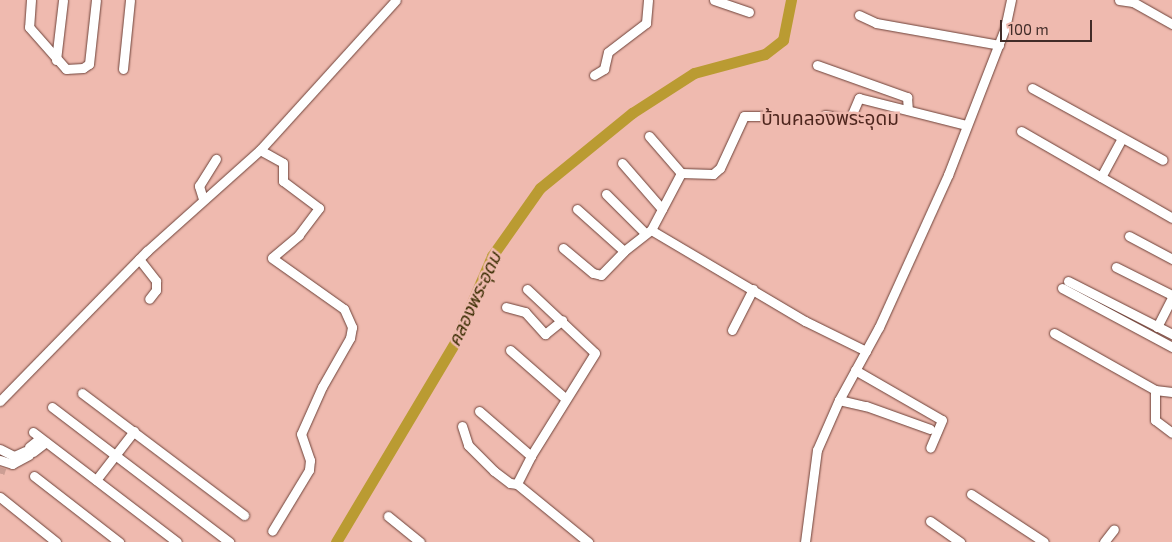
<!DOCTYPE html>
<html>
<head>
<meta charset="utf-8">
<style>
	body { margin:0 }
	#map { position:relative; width:1172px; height:542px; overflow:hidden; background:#efbaaf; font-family:"Exo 2","Noto Sans Thai",sans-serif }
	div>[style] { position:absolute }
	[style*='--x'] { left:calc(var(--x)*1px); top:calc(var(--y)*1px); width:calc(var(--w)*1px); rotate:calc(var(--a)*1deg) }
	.river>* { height:11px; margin:-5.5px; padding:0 5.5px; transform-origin:5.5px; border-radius:5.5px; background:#ba9b32 }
	.minor-tunnel>* { height:9px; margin-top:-4.5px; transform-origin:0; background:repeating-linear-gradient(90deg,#cc9e94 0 9px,transparent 0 13.5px) }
	.roads { filter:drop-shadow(0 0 1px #6d4138) drop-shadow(0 0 1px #6d4138) }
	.minor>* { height:9px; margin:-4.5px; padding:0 4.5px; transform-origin:4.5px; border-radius:4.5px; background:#fff }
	span { translate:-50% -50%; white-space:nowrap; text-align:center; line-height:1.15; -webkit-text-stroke:5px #efbaaf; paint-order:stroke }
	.water-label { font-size:18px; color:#392c00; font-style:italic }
	.quarter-label { font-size:19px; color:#4e261e }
	.scale { position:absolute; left:1000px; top:20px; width:92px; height:22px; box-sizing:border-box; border:2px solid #412c28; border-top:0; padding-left:6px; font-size:15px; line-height:18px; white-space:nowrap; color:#412c28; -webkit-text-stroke:4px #efbaaf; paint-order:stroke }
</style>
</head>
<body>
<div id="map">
	<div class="river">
		<i style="--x:336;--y:542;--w:233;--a:-59.2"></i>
		<i style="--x:455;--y:342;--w:94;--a:-66.7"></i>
		<i style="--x:492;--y:256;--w:83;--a:-54.8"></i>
		<i style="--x:540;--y:188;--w:119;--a:-39.2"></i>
		<i style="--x:632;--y:113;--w:74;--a:-32.8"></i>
		<i style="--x:694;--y:73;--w:73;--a:-15"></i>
		<i style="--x:765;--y:54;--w:23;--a:-38"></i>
		<i style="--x:783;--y:40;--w:41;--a:-78.7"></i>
	</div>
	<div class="minor-tunnel">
		<i style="--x:0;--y:473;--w:6;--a:-72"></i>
	</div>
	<div class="roads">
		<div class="minor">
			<i style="--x:31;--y:0;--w:27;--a:94"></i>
			<i style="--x:29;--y:27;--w:56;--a:48.6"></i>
			<i style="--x:66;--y:69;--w:17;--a:-3"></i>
			<i style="--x:83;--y:68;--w:7;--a:-34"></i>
			<i style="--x:89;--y:64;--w:64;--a:-83.8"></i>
			<i style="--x:714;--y:0;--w:37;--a:19"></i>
			<i style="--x:1119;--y:0;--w:14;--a:8"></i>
			<i style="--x:1133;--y:2;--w:45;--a:29.4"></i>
			<i style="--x:859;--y:15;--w:19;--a:25"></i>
			<i style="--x:876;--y:23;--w:125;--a:10.1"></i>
			<i style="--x:56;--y:60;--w:60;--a:-83.3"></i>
			<i style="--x:817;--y:65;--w:96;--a:19.6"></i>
			<i style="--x:907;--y:97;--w:13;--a:86"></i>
			<i style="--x:123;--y:69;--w:69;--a:-84.2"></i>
			<i style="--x:594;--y:75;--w:12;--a:-31"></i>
			<i style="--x:604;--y:69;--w:17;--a:-77"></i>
			<i style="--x:608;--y:52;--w:48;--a:-37.3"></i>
			<i style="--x:646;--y:23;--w:23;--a:-85"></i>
			<i style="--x:1032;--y:88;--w:149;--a:28.8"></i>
			<i style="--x:825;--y:115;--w:25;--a:9"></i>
			<i style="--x:850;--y:119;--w:23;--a:-67"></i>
			<i style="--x:859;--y:98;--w:110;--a:14.2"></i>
			<i style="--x:1021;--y:131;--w:174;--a:29.9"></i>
			<i style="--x:649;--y:136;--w:49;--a:49.1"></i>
			<i style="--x:260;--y:150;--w:26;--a:29"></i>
			<i style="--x:283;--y:163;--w:18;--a:90"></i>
			<i style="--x:283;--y:181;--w:45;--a:36.9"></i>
			<i style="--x:319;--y:208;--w:34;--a:127"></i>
			<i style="--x:299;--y:235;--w:35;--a:140"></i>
			<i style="--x:272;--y:258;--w:88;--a:35.3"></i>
			<i style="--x:344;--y:309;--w:20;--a:66"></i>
			<i style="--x:352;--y:327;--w:11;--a:100"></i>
			<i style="--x:350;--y:338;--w:56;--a:119.7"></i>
			<i style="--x:322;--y:387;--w:51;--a:114.1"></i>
			<i style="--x:301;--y:434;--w:28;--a:71"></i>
			<i style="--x:310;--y:460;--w:10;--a:96"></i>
			<i style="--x:309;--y:470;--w:71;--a:121.2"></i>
			<i style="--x:622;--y:163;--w:61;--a:49"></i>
			<i style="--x:1101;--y:177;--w:44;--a:-61.7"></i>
			<i style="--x:606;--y:194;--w:55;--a:45"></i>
			<i style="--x:203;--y:199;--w:14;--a:-107"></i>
			<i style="--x:199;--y:186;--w:32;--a:-58"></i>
			<i style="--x:577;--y:209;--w:63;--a:41.8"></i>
			<i style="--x:651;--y:230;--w:179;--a:30.6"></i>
			<i style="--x:805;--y:321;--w:68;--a:26.2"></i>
			<i style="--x:1129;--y:236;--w:49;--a:28.1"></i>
			<i style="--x:563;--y:248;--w:39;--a:40"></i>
			<i style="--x:593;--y:273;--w:8;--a:14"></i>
			<i style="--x:601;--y:275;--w:33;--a:-46"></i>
			<i style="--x:624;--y:251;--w:34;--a:-38"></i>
			<i style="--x:651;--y:230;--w:64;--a:-62.2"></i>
			<i style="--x:681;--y:173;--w:32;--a:2"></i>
			<i style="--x:713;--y:174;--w:9;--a:-41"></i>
			<i style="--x:720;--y:168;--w:57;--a:-65.2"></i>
			<i style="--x:744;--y:116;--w:23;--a:0"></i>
			<i style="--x:139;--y:259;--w:28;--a:52"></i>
			<i style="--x:156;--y:281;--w:9;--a:90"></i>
			<i style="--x:156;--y:290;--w:11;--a:128"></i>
			<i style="--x:1116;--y:267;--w:63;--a:26.6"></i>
			<i style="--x:1068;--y:281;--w:117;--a:27"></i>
			<i style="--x:1062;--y:288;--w:125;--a:28.2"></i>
			<i style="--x:527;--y:289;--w:93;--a:43.3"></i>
			<i style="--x:595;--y:353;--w:121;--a:121.9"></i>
			<i style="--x:531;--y:456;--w:31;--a:117"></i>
			<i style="--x:517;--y:484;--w:92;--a:39.2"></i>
			<i style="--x:506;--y:307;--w:20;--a:15"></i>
			<i style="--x:525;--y:312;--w:30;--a:48"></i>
			<i style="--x:545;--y:334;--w:22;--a:-39"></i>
			<i style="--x:1157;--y:327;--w:34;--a:-63"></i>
			<i style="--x:732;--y:330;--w:46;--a:-62.9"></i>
			<i style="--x:1054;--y:333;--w:116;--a:29.4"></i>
			<i style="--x:1155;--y:390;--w:17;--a:7"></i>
			<i style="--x:510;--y:350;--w:74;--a:41.2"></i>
			<i style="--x:855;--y:370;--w:100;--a:29.9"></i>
			<i style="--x:942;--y:420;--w:30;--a:113"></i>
			<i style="--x:1155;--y:390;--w:30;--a:90"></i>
			<i style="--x:1155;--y:420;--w:21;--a:37"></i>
			<i style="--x:82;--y:393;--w:203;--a:37"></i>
			<i style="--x:839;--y:400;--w:28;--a:13"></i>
			<i style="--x:866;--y:406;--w:68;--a:19.8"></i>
			<i style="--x:0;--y:401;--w:210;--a:-45.6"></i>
			<i style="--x:147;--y:251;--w:152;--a:-41.8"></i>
			<i style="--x:260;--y:150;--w:202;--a:-47.8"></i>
			<i style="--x:52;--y:407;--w:223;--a:37.3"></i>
			<i style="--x:479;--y:411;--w:69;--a:40.9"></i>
			<i style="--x:462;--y:426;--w:20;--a:72"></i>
			<i style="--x:468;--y:445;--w:37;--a:45"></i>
			<i style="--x:494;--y:471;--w:20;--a:37"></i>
			<i style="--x:510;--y:483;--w:7;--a:8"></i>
			<i style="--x:33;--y:432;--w:181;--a:37.4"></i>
			<i style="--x:29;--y:447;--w:14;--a:-39"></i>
			<i style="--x:0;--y:449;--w:16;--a:27"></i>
			<i style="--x:14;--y:456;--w:12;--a:-24"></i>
			<i style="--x:33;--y:452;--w:16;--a:-38"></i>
			<i style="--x:0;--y:460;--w:13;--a:18"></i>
			<i style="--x:12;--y:464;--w:19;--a:-28"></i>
			<i style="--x:34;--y:476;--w:108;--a:37.8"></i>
			<i style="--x:96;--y:480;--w:62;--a:-52.2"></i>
			<i style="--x:971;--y:494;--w:87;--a:33.3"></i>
			<i style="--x:0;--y:497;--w:72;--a:38.8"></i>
			<i style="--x:388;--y:516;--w:41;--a:39.1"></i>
			<i style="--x:930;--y:521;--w:37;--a:35"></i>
			<i style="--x:805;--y:542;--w:93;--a:-82.6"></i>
			<i style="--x:817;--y:450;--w:55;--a:-66.3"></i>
			<i style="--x:839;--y:400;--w:83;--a:-61.3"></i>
			<i style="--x:879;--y:327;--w:167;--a:-65.6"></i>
			<i style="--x:948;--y:175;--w:158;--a:-68.8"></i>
			<i style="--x:1005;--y:28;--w:29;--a:-78"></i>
			<i style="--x:1104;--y:542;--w:16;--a:-52"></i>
		</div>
	</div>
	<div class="water-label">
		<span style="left:474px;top:299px;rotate:-65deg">คลองพระอุดม</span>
	</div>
	<div class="quarter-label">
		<span style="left:830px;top:118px">บ้านคลองพระอุดม</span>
	</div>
	<div class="scale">100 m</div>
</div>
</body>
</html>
